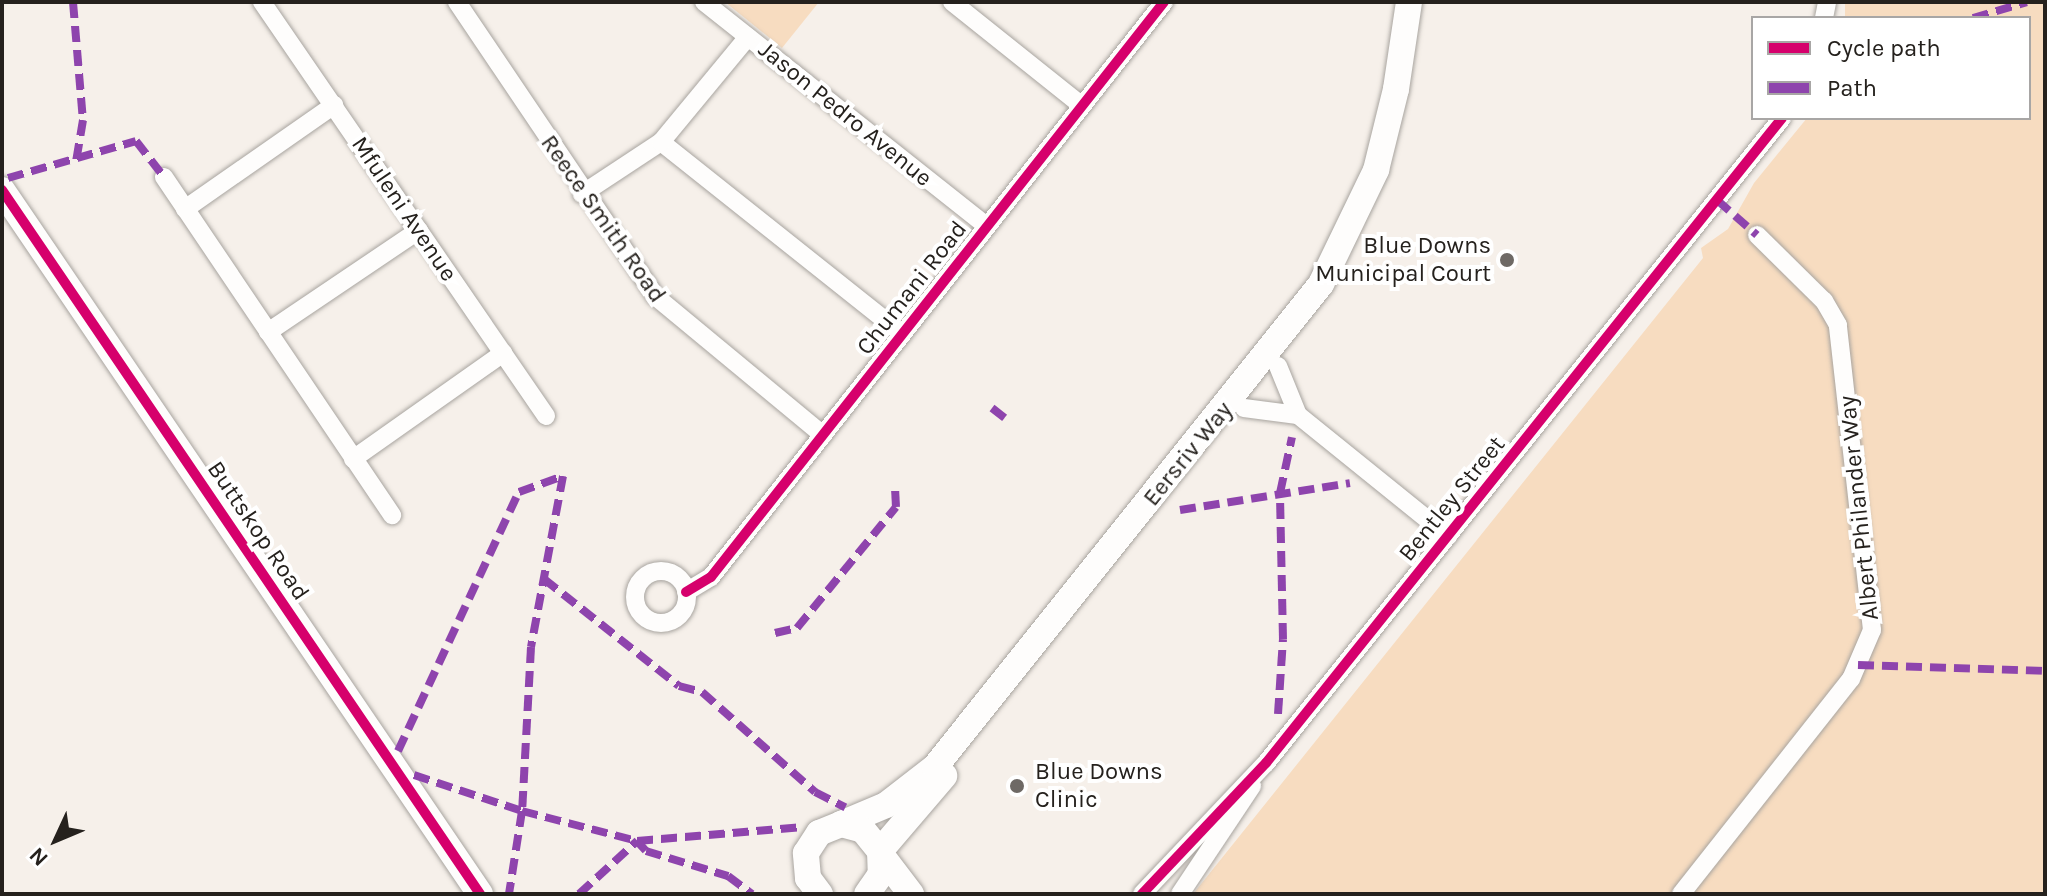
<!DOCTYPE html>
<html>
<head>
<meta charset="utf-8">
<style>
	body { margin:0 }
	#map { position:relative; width:2047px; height:896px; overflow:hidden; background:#f6f0ea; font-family:Karla,sans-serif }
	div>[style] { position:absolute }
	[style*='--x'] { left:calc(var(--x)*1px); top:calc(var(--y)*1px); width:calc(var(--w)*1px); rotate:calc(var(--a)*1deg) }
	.green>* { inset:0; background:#f7dcc0 }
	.roads { filter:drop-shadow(0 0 2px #a8a49f) drop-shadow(0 0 2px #a8a49f) }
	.street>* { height:18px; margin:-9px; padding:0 9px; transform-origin:9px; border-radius:9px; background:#fefdfc }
	.street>.ring { margin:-9px; padding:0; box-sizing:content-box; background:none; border:18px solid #fefdfc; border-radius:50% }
	.secondary>* { height:26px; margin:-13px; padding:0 13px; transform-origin:13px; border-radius:13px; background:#fefdfc }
	.quiet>* { height:8px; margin-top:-4px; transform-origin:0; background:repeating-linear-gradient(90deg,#8e44ad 0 16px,transparent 0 24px) }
	.cycleway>* { height:10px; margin:-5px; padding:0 5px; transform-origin:5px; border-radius:5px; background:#d6006c }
	.dots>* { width:22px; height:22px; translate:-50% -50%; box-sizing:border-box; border:4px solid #fff; border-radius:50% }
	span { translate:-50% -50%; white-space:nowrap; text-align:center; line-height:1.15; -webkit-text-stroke:8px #fff; paint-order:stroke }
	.street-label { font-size:24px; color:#25211d }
	.poi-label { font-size:24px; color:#25211d }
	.right { translate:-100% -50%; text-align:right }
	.left { translate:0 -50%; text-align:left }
	.frame { position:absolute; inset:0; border:4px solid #25211d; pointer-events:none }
	.legend { position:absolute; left:1751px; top:16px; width:280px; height:104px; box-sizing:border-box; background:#fff; border:2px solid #a8a6a5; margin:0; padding:10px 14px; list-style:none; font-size:24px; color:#25211d }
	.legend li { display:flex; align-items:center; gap:16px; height:40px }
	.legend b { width:40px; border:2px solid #a8a6a5 }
	.north { position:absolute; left:16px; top:800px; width:80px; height:80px; -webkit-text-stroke:6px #fff; paint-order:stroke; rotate:226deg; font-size:22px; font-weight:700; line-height:32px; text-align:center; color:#25211d }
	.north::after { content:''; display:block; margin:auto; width:28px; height:36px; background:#25211d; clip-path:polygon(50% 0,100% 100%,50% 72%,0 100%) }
</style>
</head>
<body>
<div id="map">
	<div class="green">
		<i style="clip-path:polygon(725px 2px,819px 2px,782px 48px)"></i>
		<i style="clip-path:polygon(1845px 2px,2045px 2px,2045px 894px,1193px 894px,1703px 258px,1701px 248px,1728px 229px,1754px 183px,1807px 118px,2029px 118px,2029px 18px,1845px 18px)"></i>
	</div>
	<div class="roads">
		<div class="street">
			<i style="--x:262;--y:2;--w:502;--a:55.55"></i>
			<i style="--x:457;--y:2;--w:354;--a:56"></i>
			<i style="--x:655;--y:296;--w:218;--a:39.6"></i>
			<i style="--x:704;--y:2;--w:359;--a:38.4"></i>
			<i style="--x:952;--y:2;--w:165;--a:38.6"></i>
			<i style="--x:1824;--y:18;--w:16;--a:-79"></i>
			<i style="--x:661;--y:142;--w:308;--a:38.5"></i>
			<i style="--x:164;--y:177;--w:408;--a:56"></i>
			<i style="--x:582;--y:194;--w:95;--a:-33.4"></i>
			<i style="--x:661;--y:142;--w:136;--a:-50.4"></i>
			<i style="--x:185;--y:209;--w:182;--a:-34.9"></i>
			<i style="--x:268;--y:332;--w:182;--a:-34"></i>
			<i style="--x:1278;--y:366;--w:53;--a:67.8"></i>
			<i style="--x:1298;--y:415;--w:193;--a:38.9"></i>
			<i style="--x:1244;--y:408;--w:54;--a:7.4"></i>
			<i style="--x:353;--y:459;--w:184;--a:-35.2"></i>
			<i class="ring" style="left:635px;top:571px;width:34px;height:34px"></i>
			<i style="--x:686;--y:592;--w:29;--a:-31"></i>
			<i style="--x:711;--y:577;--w:732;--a:-51.77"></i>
			<i style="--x:1142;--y:894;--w:180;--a:-46.6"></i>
			<i style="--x:1266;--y:763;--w:826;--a:-51.34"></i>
			<i style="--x:1180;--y:894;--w:130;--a:-56.3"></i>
			<i style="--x:1681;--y:894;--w:274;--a:-51.7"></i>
			<i style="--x:1851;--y:679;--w:53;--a:-66.8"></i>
			<i style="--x:1872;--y:630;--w:307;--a:-96.4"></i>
			<i style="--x:1838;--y:325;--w:28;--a:-120"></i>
			<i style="--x:1824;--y:301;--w:94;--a:-135.4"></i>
		</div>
		<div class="secondary">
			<i style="--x:2;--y:190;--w:851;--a:55.82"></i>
			<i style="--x:841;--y:824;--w:49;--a:-22.9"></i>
			<i style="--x:886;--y:805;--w:62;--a:-37.8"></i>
			<i style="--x:935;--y:767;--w:618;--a:-51.37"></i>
			<i style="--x:1321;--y:284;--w:127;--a:-64.2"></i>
			<i style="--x:1376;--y:170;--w:83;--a:-76.1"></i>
			<i style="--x:1396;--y:89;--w:88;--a:-81.5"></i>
			<i style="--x:880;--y:851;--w:99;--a:-49.5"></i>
			<i style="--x:882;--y:856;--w:48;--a:52.7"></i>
			<i style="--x:820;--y:894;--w:20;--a:-127"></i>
			<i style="--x:808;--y:878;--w:25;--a:-95"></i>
			<i style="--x:806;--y:853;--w:24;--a:-57"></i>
			<i style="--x:819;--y:833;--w:24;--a:-22"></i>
			<i style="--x:841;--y:824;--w:23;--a:15"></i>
			<i style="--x:863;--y:830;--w:27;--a:51"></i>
			<i style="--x:880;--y:851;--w:23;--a:88"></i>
			<i style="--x:881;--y:874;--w:24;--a:125"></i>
		</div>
	</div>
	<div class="quiet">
		<i style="--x:73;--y:2;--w:118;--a:85.2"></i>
		<i style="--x:83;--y:120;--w:43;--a:99.5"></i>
		<i style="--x:1973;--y:18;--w:56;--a:-16.5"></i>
		<i style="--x:8;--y:178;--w:133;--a:-16.1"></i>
		<i style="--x:136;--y:141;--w:46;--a:52.1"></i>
		<i style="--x:1717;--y:200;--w:53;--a:41.2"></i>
		<i style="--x:992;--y:408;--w:18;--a:38"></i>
		<i style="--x:1180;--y:510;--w:172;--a:-9"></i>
		<i style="--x:544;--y:579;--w:172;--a:38.4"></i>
		<i style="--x:679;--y:686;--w:24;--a:15"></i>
		<i style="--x:702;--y:692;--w:151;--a:41.5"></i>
		<i style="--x:815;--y:792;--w:34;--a:27"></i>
		<i style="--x:775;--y:633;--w:23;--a:-13"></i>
		<i style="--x:797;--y:628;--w:156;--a:-50.7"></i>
		<i style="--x:896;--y:507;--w:18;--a:-93"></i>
		<i style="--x:1858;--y:665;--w:187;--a:1.8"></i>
		<i style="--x:1278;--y:714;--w:75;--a:-86.2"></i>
		<i style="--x:1283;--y:639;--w:146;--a:-91.2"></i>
		<i style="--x:1280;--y:493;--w:57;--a:-77.9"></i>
		<i style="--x:398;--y:751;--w:286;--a:-65"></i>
		<i style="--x:519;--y:492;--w:47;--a:-20"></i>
		<i style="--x:563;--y:476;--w:174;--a:100.6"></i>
		<i style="--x:531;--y:647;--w:164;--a:93.1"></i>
		<i style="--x:522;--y:811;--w:119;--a:14.6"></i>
		<i style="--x:637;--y:841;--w:167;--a:-4.8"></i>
		<i style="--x:414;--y:775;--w:114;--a:18.4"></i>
		<i style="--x:522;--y:811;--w:84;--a:98.9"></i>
		<i style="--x:579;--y:894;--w:79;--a:-42.4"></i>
		<i style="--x:637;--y:841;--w:13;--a:48"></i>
		<i style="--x:646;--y:851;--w:86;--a:17"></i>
		<i style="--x:728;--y:876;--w:30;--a:37"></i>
	</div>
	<div class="cycleway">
		<i style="--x:2;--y:190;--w:851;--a:55.82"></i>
		<i style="--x:686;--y:592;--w:29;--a:-31"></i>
		<i style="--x:711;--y:577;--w:732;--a:-51.77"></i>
		<i style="--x:1142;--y:894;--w:180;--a:-46.6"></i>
		<i style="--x:1266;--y:763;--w:826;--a:-51.34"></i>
	</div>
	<div class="dots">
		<i style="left:1507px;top:260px;background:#6e6965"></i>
		<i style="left:1017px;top:786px;background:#6e6965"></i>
	</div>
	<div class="street-label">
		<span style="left:845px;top:114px;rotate:39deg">Jason Pedro Avenue</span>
		<span style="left:404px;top:209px;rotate:56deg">Mfuleni Avenue</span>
		<span style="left:603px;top:219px;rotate:55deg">Reece Smith Road</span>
		<span style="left:912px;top:288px;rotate:-52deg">Chumani Road</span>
		<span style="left:1188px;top:454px;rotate:-51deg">Eersriv Way</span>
		<span style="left:1452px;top:499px;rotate:-51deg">Bentley Street</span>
		<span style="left:1859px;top:508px;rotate:-96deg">Albert Philander Way</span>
		<span style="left:258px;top:531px;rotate:56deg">Buttskop Road</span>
	</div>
	<div class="poi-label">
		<span class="right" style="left:1491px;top:260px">Blue Downs<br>Municipal Court</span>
		<span class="left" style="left:1035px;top:786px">Blue Downs<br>Clinic</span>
	</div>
	<div class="frame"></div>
	<ul class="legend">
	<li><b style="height:10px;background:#d6006c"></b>Cycle path</li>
	<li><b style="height:10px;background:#8e44ad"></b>Path</li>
	</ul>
	<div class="north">N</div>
</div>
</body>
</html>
